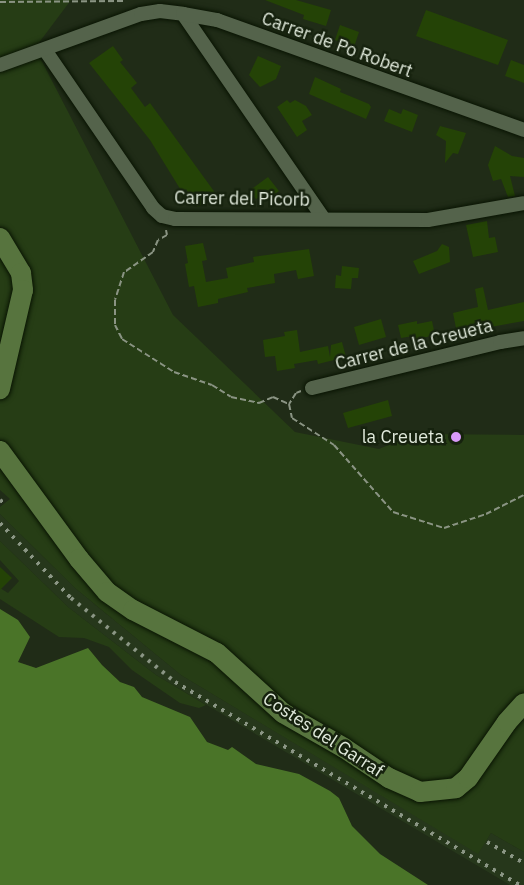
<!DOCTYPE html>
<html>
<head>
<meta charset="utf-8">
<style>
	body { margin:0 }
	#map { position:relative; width:524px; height:885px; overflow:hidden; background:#202c17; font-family:"IBM Plex Sans",sans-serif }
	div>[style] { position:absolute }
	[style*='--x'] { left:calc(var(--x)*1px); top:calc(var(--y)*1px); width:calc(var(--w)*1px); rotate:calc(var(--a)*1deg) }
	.built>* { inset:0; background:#26371b }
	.green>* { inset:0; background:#263d15 }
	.water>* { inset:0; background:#4a7428 }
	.building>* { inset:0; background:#244306 }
	.path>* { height:2px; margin-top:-1px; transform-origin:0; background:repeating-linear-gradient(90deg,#8a9483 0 6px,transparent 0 9px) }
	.roads { filter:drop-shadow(0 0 2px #091403) drop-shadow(0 0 2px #091403) }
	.minor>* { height:14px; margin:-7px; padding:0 7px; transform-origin:7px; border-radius:7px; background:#54634b }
	.secondary>* { height:20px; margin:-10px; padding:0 10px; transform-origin:10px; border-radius:10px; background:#57743e }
	.rail>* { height:4px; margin-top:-2px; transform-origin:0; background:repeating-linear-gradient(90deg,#8b9685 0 3px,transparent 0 9px) }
	.dots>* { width:16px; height:16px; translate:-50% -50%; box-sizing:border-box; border:3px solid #16220e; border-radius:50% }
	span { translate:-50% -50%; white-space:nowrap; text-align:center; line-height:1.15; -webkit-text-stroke:5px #16220e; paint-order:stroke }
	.street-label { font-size:18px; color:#e1eadc }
	.poi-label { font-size:18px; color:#e1eadc }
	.right { translate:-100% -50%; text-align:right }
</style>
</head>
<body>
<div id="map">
	<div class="built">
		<i style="clip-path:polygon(0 514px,75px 588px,181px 675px,478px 853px,491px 833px,524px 852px,524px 885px,510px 885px,156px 675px,68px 607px,0 541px)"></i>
	</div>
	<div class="green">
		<i style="clip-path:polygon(0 0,71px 0,35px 48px,173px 315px,295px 432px,379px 449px,414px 434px,524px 435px,524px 852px,491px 833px,478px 854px,181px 675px,75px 588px,0 514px,0 507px,10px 499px,0 490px)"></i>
		<i style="clip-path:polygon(0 541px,68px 607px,156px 675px,206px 705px,199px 708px,180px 703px,132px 670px,109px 647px,84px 638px,59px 637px,0 599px,0 588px,8px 593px,19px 581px,0 560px)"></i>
	</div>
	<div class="water">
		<i style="clip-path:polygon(0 609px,18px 620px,30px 637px,18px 662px,36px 668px,88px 648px,102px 665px,120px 682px,134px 687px,142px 697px,190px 717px,207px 742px,228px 750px,232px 747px,256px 764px,299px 774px,330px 791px,339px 798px,352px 826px,380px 854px,428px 885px,0 885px)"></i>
	</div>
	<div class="building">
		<i style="clip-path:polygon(265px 0,296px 0,331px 10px,326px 26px,303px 19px,304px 15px)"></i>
		<i style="clip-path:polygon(426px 10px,508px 40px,498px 65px,416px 36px)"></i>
		<i style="clip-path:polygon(340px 25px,359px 32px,354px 47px,335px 40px)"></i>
		<i style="clip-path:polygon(113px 46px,123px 60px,120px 62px,137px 83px,131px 88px,145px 107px,150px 103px,216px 194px,198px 207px,186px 189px,182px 192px,150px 140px,89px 63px)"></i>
		<i style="clip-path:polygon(258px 56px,281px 66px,276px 79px,260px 87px,249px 75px)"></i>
		<i style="clip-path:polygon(511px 60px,524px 65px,524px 83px,505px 76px)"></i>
		<i style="clip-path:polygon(315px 77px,341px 89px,340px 92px,369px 104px,371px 107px,366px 119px,309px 94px)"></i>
		<i style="clip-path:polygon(287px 100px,290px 103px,295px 100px,306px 106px,312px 115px,302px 121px,307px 130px,297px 137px,277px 107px)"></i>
		<i style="clip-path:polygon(389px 109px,401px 114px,403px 109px,418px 115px,412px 132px,384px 121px)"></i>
		<i style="clip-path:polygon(440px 126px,466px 133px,458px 154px,453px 153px,445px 163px,446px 141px,436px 135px)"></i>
		<i style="clip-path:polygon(495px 146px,512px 156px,524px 158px,524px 177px,510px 176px,515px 196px,508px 197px,501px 179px,493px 181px,488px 165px)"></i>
		<i style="clip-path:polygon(268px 177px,279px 191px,269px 198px,267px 194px,256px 199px,249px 191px)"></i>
		<i style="clip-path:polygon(487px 221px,489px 238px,495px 237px,498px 252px,473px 257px,466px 225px)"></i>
		<i style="clip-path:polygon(203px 243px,207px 260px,202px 261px,206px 282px,228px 278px,226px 268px,254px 262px,253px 257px,309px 249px,314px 276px,298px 279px,296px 270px,274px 274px,275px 283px,247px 288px,248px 292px,218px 299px,218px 303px,198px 307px,194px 286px,189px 287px,185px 264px,188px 263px,185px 246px)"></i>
		<i style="clip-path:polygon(442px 244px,449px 247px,450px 262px,419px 274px,413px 261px,437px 251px)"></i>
		<i style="clip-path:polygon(342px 266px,359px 268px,358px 278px,352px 278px,351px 289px,335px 288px,336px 275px,341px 276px)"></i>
		<i style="clip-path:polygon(483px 287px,488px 310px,524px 302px,524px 321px,457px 333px,453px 313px,478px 307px,475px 289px)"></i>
		<i style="clip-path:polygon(381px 319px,386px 337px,359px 345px,354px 327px)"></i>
		<i style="clip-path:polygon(417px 321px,417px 324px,432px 321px,435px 335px,414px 340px,413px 336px,401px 338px,398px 325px)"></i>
		<i style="clip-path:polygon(297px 330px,300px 352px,328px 346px,330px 357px,331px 345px,342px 342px,346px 357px,318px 364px,317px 360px,294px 364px,295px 368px,277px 371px,275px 356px,265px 357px,263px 340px,285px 336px,284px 332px)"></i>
		<i style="clip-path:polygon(388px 400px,392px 416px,348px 428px,343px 413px)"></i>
		<i style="clip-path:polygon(0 567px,12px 578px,0 590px)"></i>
	</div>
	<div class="path">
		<i style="--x:0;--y:2;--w:125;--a:-0.5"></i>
		<i style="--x:166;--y:230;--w:5;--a:79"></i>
		<i style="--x:167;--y:235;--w:10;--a:151"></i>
		<i style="--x:158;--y:240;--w:13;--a:113"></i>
		<i style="--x:153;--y:252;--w:35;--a:145"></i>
		<i style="--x:124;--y:272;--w:29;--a:108"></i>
		<i style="--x:115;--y:300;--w:25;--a:90"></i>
		<i style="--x:115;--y:325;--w:16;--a:63"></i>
		<i style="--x:122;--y:339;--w:62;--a:32.4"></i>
		<i style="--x:174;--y:372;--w:40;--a:18.9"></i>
		<i style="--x:212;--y:385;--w:22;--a:32"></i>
		<i style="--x:231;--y:397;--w:29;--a:12"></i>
		<i style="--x:259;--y:403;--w:15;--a:-23"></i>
		<i style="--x:273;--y:397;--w:17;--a:24"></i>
		<i style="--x:301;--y:391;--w:5;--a:158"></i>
		<i style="--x:296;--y:393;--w:13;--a:122"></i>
		<i style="--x:289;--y:404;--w:14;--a:78"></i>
		<i style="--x:292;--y:418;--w:50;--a:32.7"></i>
		<i style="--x:334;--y:445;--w:89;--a:48.6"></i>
		<i style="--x:393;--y:512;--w:53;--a:17.4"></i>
		<i style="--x:444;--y:528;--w:44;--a:-18.4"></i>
		<i style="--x:486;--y:514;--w:42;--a:-26.6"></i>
	</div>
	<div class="roads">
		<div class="minor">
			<i style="--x:183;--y:14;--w:247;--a:55.5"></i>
			<i style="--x:45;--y:50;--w:191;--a:55.6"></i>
			<i style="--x:153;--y:208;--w:12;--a:42"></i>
			<i style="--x:162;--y:216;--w:13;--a:13"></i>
			<i style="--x:175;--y:219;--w:253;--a:0.2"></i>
			<i style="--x:428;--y:220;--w:97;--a:-10"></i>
			<i style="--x:0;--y:65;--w:150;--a:-19.9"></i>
			<i style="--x:141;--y:14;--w:19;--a:-9"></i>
			<i style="--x:160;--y:11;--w:23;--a:7"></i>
			<i style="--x:183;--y:14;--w:35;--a:10"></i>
			<i style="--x:217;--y:20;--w:326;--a:19.7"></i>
			<i style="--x:312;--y:388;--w:194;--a:-13.7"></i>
			<i style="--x:500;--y:342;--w:24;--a:-9"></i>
		</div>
		<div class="secondary">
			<i style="--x:0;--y:238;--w:41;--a:59"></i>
			<i style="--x:21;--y:273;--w:17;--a:83"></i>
			<i style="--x:23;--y:290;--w:102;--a:103.1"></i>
			<i style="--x:0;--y:451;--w:134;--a:53.8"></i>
			<i style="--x:79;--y:559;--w:43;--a:49.7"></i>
			<i style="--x:107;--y:592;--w:32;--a:35"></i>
			<i style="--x:133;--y:610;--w:94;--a:27.1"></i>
			<i style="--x:217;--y:653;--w:89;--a:42.3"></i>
			<i style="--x:283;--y:713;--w:70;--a:29.8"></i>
			<i style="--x:344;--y:748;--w:54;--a:33.7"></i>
			<i style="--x:389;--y:778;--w:34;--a:24"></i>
			<i style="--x:420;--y:792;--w:36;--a:-6"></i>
			<i style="--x:456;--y:788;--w:16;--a:-40"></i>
			<i style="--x:468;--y:778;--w:68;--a:-55.1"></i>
			<i style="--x:507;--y:722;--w:25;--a:-48"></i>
		</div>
	</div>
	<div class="rail">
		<i style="--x:0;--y:500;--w:5;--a:37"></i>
		<i style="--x:0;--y:523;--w:103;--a:46.6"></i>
		<i style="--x:71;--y:598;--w:134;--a:38.9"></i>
		<i style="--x:175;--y:682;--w:400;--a:30.5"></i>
		<i style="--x:487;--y:842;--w:43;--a:29.6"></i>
	</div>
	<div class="dots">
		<i style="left:456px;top:437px;background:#d89af8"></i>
	</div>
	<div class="street-label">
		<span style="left:337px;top:45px;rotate:20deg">Carrer de Po Robert</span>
		<span style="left:242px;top:199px;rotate:1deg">Carrer del Picorb</span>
		<span style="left:414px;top:345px;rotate:-14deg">Carrer de la Creueta</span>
		<span style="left:323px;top:735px;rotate:33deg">Costes del Garraf</span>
	</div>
	<div class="poi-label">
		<span class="right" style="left:444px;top:437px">la Creueta</span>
	</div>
</div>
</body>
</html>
